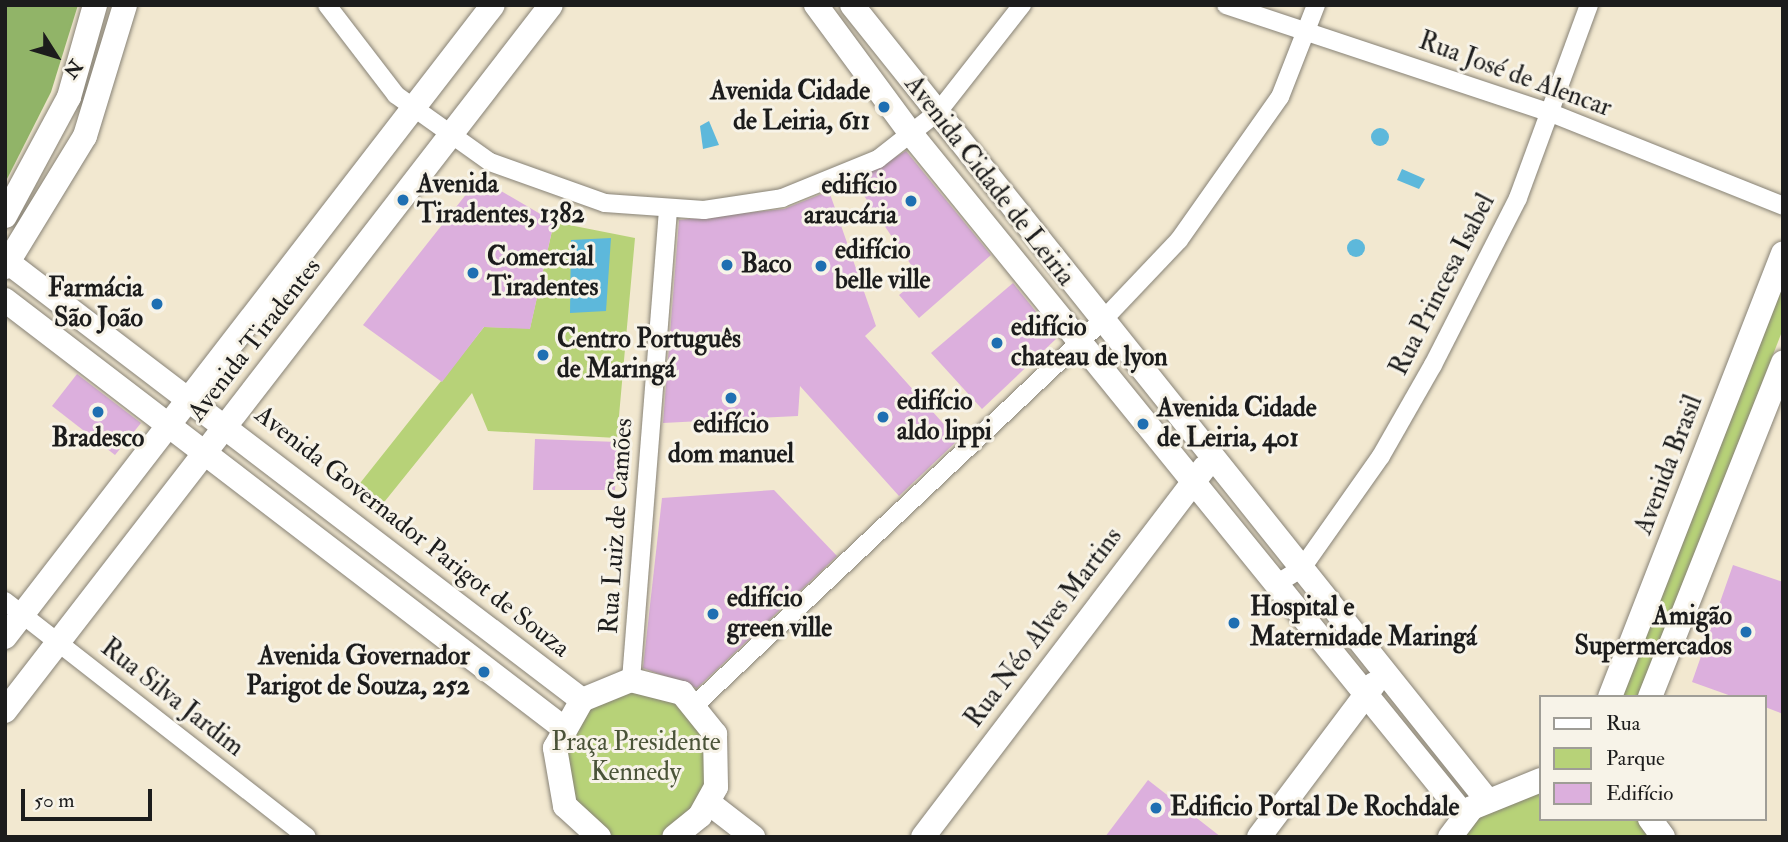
<!DOCTYPE html>
<html>
<head>
<meta charset="utf-8">
<style>
	body { margin:0 }
	#map { position:relative; width:1788px; height:842px; overflow:hidden; background:#f2e8d0; font-family:"IM FELL Double Pica",serif }
	div>[style] { position:absolute }
	[style*='--x'] { left:calc(var(--x)*1px); top:calc(var(--y)*1px); width:calc(var(--w)*1px); rotate:calc(var(--a)*1deg) }
	.green>* { inset:0; background:#b7d278 }
	.forest>* { inset:0; background:#91b468 }
	.water>* { inset:0; background:#5db8db }
	.round { border-radius:50% }
	.building>* { inset:0; background:#dcafdd }
	.roads { filter:drop-shadow(0 0 2px #878276) drop-shadow(0 0 2px #878276) }
	.street>* { height:18px; margin:-9px; padding:0 9px; transform-origin:9px; border-radius:9px; background:#fff }
	.secondary>* { height:24px; margin:-12px; padding:0 12px; transform-origin:12px; border-radius:12px; background:#fff }
	.dots>* { width:19px; height:19px; translate:-50% -50%; box-sizing:border-box; border:4px solid #f7f3e8; border-radius:50% }
	span { translate:-50% -50%; white-space:nowrap; text-align:center; line-height:1.15; -webkit-text-stroke:6px #f7f3e8; paint-order:stroke }
	.street-label { font-size:26px; color:#1c1c1c }
	.poi-label { font-size:26px; color:#1c1c1c; font-weight:700 }
	.right { translate:-100% -50%; text-align:right }
	.left { translate:0 -50%; text-align:left }
	.park-label { font-size:26px; color:#4a5338 }
	.frame { position:absolute; inset:0; border:7px solid #1c1c1c; pointer-events:none }
	.legend { position:absolute; left:1539px; top:695px; width:228px; height:126px; box-sizing:border-box; background:#f7f3e8; border:2px solid #9f9d96; margin:0; padding:9px 12px; list-style:none; font-size:21px; color:#1c1c1c }
	.legend li { display:flex; align-items:center; gap:14px; height:35px }
	.legend b { width:35px; border:2px solid #9f9d96 }
	.north { position:absolute; left:21px; top:21px; width:70px; height:70px; -webkit-text-stroke:5px #f7f3e8; paint-order:stroke; rotate:127deg; font-size:19px; font-weight:700; line-height:28px; text-align:center; color:#1c1c1c }
	.north::after { content:''; display:block; margin:auto; width:24px; height:32px; background:#1c1c1c; clip-path:polygon(50% 0,100% 100%,50% 72%,0 100%) }
	.scale { position:absolute; left:21px; top:789px; width:131px; height:32px; box-sizing:border-box; border:4px solid #1c1c1c; border-top:0; padding-left:9px; font-size:21px; line-height:24px; white-space:nowrap; color:#1c1c1c; -webkit-text-stroke:5px #f7f3e8; paint-order:stroke }
</style>
</head>
<body>
<div id="map">
	<div class="green">
		<i style="clip-path:polygon(554px 222px,635px 238px,617px 438px,488px 431px,472px 393px,377px 511px,353px 492px,484px 327px,530px 328px)"></i>
		<i style="clip-path:polygon(1783px 270px,1783px 329px,1639px 697px,1616px 697px)"></i>
		<i style="clip-path:polygon(598px 689px,681px 692px,719px 769px,674px 837px,599px 837px,553px 768px)"></i>
		<i style="clip-path:polygon(1541px 780px,1541px 819px,1650px 819px,1663px 837px,1450px 837px,1463px 814px)"></i>
	</div>
	<div class="forest">
		<i style="clip-path:polygon(5px 5px,78px 5px,51px 92px,5px 183px)"></i>
	</div>
	<div class="water">
		<i style="clip-path:polygon(709px 121px,719px 145px,703px 149px,700px 126px)"></i>
		<i class="round" style="left:1371px;top:128px;width:18px;height:18px"></i>
		<i style="clip-path:polygon(1402px 169px,1425px 179px,1419px 189px,1397px 180px)"></i>
		<i style="clip-path:polygon(611px 238px,606px 311px,570px 313px,571px 240px)"></i>
		<i class="round" style="left:1347px;top:239px;width:18px;height:18px"></i>
	</div>
	<div class="building">
		<i style="clip-path:polygon(906px 151px,991px 255px,919px 318px,899px 295px,920px 278px,854px 181px)"></i>
		<i style="clip-path:polygon(479px 178px,554px 222px,530px 329px,484px 327px,442px 382px,363px 325px)"></i>
		<i style="clip-path:polygon(829px 191px,876px 326px,865px 336px,958px 440px,899px 496px,800px 386px,798px 416px,663px 423px,679px 220px,784px 209px)"></i>
		<i style="clip-path:polygon(1013px 283px,1057px 338px,982px 409px,931px 353px)"></i>
		<i style="clip-path:polygon(77px 374px,141px 423px,115px 455px,52px 406px)"></i>
		<i style="clip-path:polygon(535px 439px,618px 442px,615px 490px,533px 490px)"></i>
		<i style="clip-path:polygon(774px 490px,837px 556px,697px 688px,643px 668px,662px 498px)"></i>
		<i style="clip-path:polygon(1733px 565px,1783px 582px,1783px 714px,1765px 707px,1765px 697px,1734px 697px,1692px 682px)"></i>
		<i style="clip-path:polygon(1148px 780px,1221px 837px,1105px 837px)"></i>
	</div>
	<div class="roads">
		<div class="street">
			<i style="--x:327;--y:5;--w:113;--a:52.5"></i>
			<i style="--x:396;--y:95;--w:115;--a:35.5"></i>
			<i style="--x:490;--y:162;--w:122;--a:19.6"></i>
			<i style="--x:605;--y:203;--w:99;--a:4"></i>
			<i style="--x:704;--y:210;--w:79;--a:-8.7"></i>
			<i style="--x:782;--y:198;--w:104;--a:-22.1"></i>
			<i style="--x:878;--y:159;--w:76;--a:-38.1"></i>
			<i style="--x:938;--y:112;--w:136;--a:-51.9"></i>
			<i style="--x:1226;--y:5;--w:342;--a:18.4"></i>
			<i style="--x:1551;--y:113;--w:250;--a:21.8"></i>
			<i style="--x:1278;--y:583;--w:28;--a:-32"></i>
			<i style="--x:1302;--y:568;--w:137;--a:-54.8"></i>
			<i style="--x:1381;--y:456;--w:105;--a:-60.3"></i>
			<i style="--x:1433;--y:365;--w:187;--a:-63"></i>
			<i style="--x:1518;--y:198;--w:206;--a:-69.8"></i>
			<i style="--x:5;--y:601;--w:383;--a:38"></i>
			<i style="--x:631;--y:680;--w:472;--a:-85.5"></i>
			<i style="--x:696;--y:704;--w:560;--a:-43.33"></i>
			<i style="--x:1103;--y:320;--w:110;--a:-46.5"></i>
			<i style="--x:1179;--y:240;--w:175;--a:-54.8"></i>
			<i style="--x:1280;--y:97;--w:99;--a:-68.6"></i>
		</div>
		<div class="secondary">
			<i style="--x:816;--y:5;--w:162;--a:53.6"></i>
			<i style="--x:912;--y:135;--w:874;--a:50.94"></i>
			<i style="--x:852;--y:5;--w:1017;--a:51.38"></i>
			<i style="--x:5;--y:216;--w:135;--a:-61.7"></i>
			<i style="--x:69;--y:97;--w:96;--a:-74.2"></i>
			<i style="--x:5;--y:260;--w:726;--a:37.33"></i>
			<i style="--x:5;--y:267;--w:153;--a:-58.6"></i>
			<i style="--x:85;--y:136;--w:137;--a:-73"></i>
			<i style="--x:5;--y:300;--w:702;--a:37.47"></i>
			<i style="--x:5;--y:637;--w:798;--a:-52.33"></i>
			<i style="--x:1610;--y:697;--w:476;--a:-68.7"></i>
			<i style="--x:1650;--y:697;--w:360;--a:-68.3"></i>
			<i style="--x:5;--y:711;--w:892;--a:-52.28"></i>
			<i style="--x:709;--y:803;--w:56;--a:37.7"></i>
			<i style="--x:1650;--y:819;--w:22;--a:54"></i>
			<i style="--x:599;--y:837;--w:46;--a:-137.6"></i>
			<i style="--x:565;--y:806;--w:59;--a:-99.8"></i>
			<i style="--x:555;--y:748;--w:55;--a:-60.6"></i>
			<i style="--x:582;--y:700;--w:53;--a:-22.2"></i>
			<i style="--x:631;--y:680;--w:53;--a:14.3"></i>
			<i style="--x:682;--y:693;--w:53;--a:51.2"></i>
			<i style="--x:715;--y:734;--w:53;--a:88.9"></i>
			<i style="--x:716;--y:787;--w:33;--a:119"></i>
			<i style="--x:700;--y:816;--w:33;--a:141"></i>
			<i style="--x:923;--y:837;--w:464;--a:-52.7"></i>
			<i style="--x:1259;--y:837;--w:191;--a:-53.1"></i>
			<i style="--x:1450;--y:837;--w:36;--a:-53"></i>
			<i style="--x:1472;--y:808;--w:74;--a:-22.1"></i>
		</div>
	</div>
	<div class="dots">
		<i style="left:884px;top:107px;background:#1f6fb2"></i>
		<i style="left:403px;top:200px;background:#1f6fb2"></i>
		<i style="left:911px;top:201px;background:#1f6fb2"></i>
		<i style="left:727px;top:265px;background:#1f6fb2"></i>
		<i style="left:821px;top:266px;background:#1f6fb2"></i>
		<i style="left:473px;top:273px;background:#1f6fb2"></i>
		<i style="left:157px;top:304px;background:#1f6fb2"></i>
		<i style="left:997px;top:343px;background:#1f6fb2"></i>
		<i style="left:543px;top:355px;background:#1f6fb2"></i>
		<i style="left:731px;top:398px;background:#1f6fb2"></i>
		<i style="left:98px;top:412px;background:#1f6fb2"></i>
		<i style="left:883px;top:417px;background:#1f6fb2"></i>
		<i style="left:1143px;top:424px;background:#1f6fb2"></i>
		<i style="left:713px;top:614px;background:#1f6fb2"></i>
		<i style="left:1234px;top:623px;background:#1f6fb2"></i>
		<i style="left:1746px;top:632px;background:#1f6fb2"></i>
		<i style="left:484px;top:672px;background:#1f6fb2"></i>
		<i style="left:1156px;top:808px;background:#1f6fb2"></i>
	</div>
	<div class="street-label">
		<span style="left:1515px;top:75px;rotate:20deg">Rua José de Alencar</span>
		<span style="left:989px;top:181px;rotate:52deg">Avenida Cidade de Leiria</span>
		<span style="left:1443px;top:285px;rotate:-63deg">Rua Princesa Isabel</span>
		<span style="left:255px;top:340px;rotate:-52deg">Avenida Tiradentes</span>
		<span style="left:1669px;top:465px;rotate:-69deg">Avenida Brasil</span>
		<span style="left:617px;top:526px;rotate:-86deg">Rua Luiz de Camões</span>
		<span style="left:412px;top:532px;rotate:38deg">Avenida Governador Parigot de Souza</span>
		<span style="left:1044px;top:628px;rotate:-53deg">Rua Néo Alves Martins</span>
		<span style="left:172px;top:698px;rotate:38deg">Rua Silva Jardim</span>
	</div>
	<div class="poi-label">
		<span class="right" style="left:870px;top:107px">Avenida Cidade<br>de Leiria, 611</span>
		<span class="left" style="left:417px;top:200px">Avenida<br>Tiradentes, 1382</span>
		<span class="right" style="left:897px;top:201px">edifício<br>araucária</span>
		<span class="left" style="left:835px;top:266px">edifício<br>belle ville</span>
		<span class="left" style="left:487px;top:273px">Comercial<br>Tiradentes</span>
		<span class="left" style="left:741px;top:265px">Baco</span>
		<span class="right" style="left:143px;top:304px">Farmácia<br>São João</span>
		<span class="left" style="left:1011px;top:343px">edifício<br>chateau de lyon</span>
		<span class="left" style="left:557px;top:355px">Centro Português<br>de Maringá</span>
		<span class="left" style="left:897px;top:417px">edifício<br>aldo lippi</span>
		<span class="left" style="left:1157px;top:424px">Avenida Cidade<br>de Leiria, 401</span>
		<span style="left:731px;top:440px">edifício<br>dom manuel</span>
		<span style="left:98px;top:439px">Bradesco</span>
		<span class="left" style="left:727px;top:614px">edifício<br>green ville</span>
		<span class="left" style="left:1250px;top:623px">Hospital e<br>Maternidade Maringá</span>
		<span class="right" style="left:1732px;top:632px">Amigão<br>Supermercados</span>
		<span class="right" style="left:470px;top:672px">Avenida Governador<br>Parigot de Souza, 252</span>
		<span class="left" style="left:1170px;top:808px">Edificio Portal De Rochdale</span>
	</div>
	<div class="park-label">
		<span style="left:636px;top:758px">Praça Presidente<br>Kennedy</span>
	</div>
	<div class="frame"></div>
	<ul class="legend">
	<li><b style="height:9px;background:#fff"></b>Rua</li>
	<li><b style="height:19px;background:#b7d278"></b>Parque</li>
	<li><b style="height:19px;background:#dcafdd"></b>Edifício</li>
	</ul>
	<div class="north">N</div>
	<div class="scale">50 m</div>
</div>
</body>
</html>
